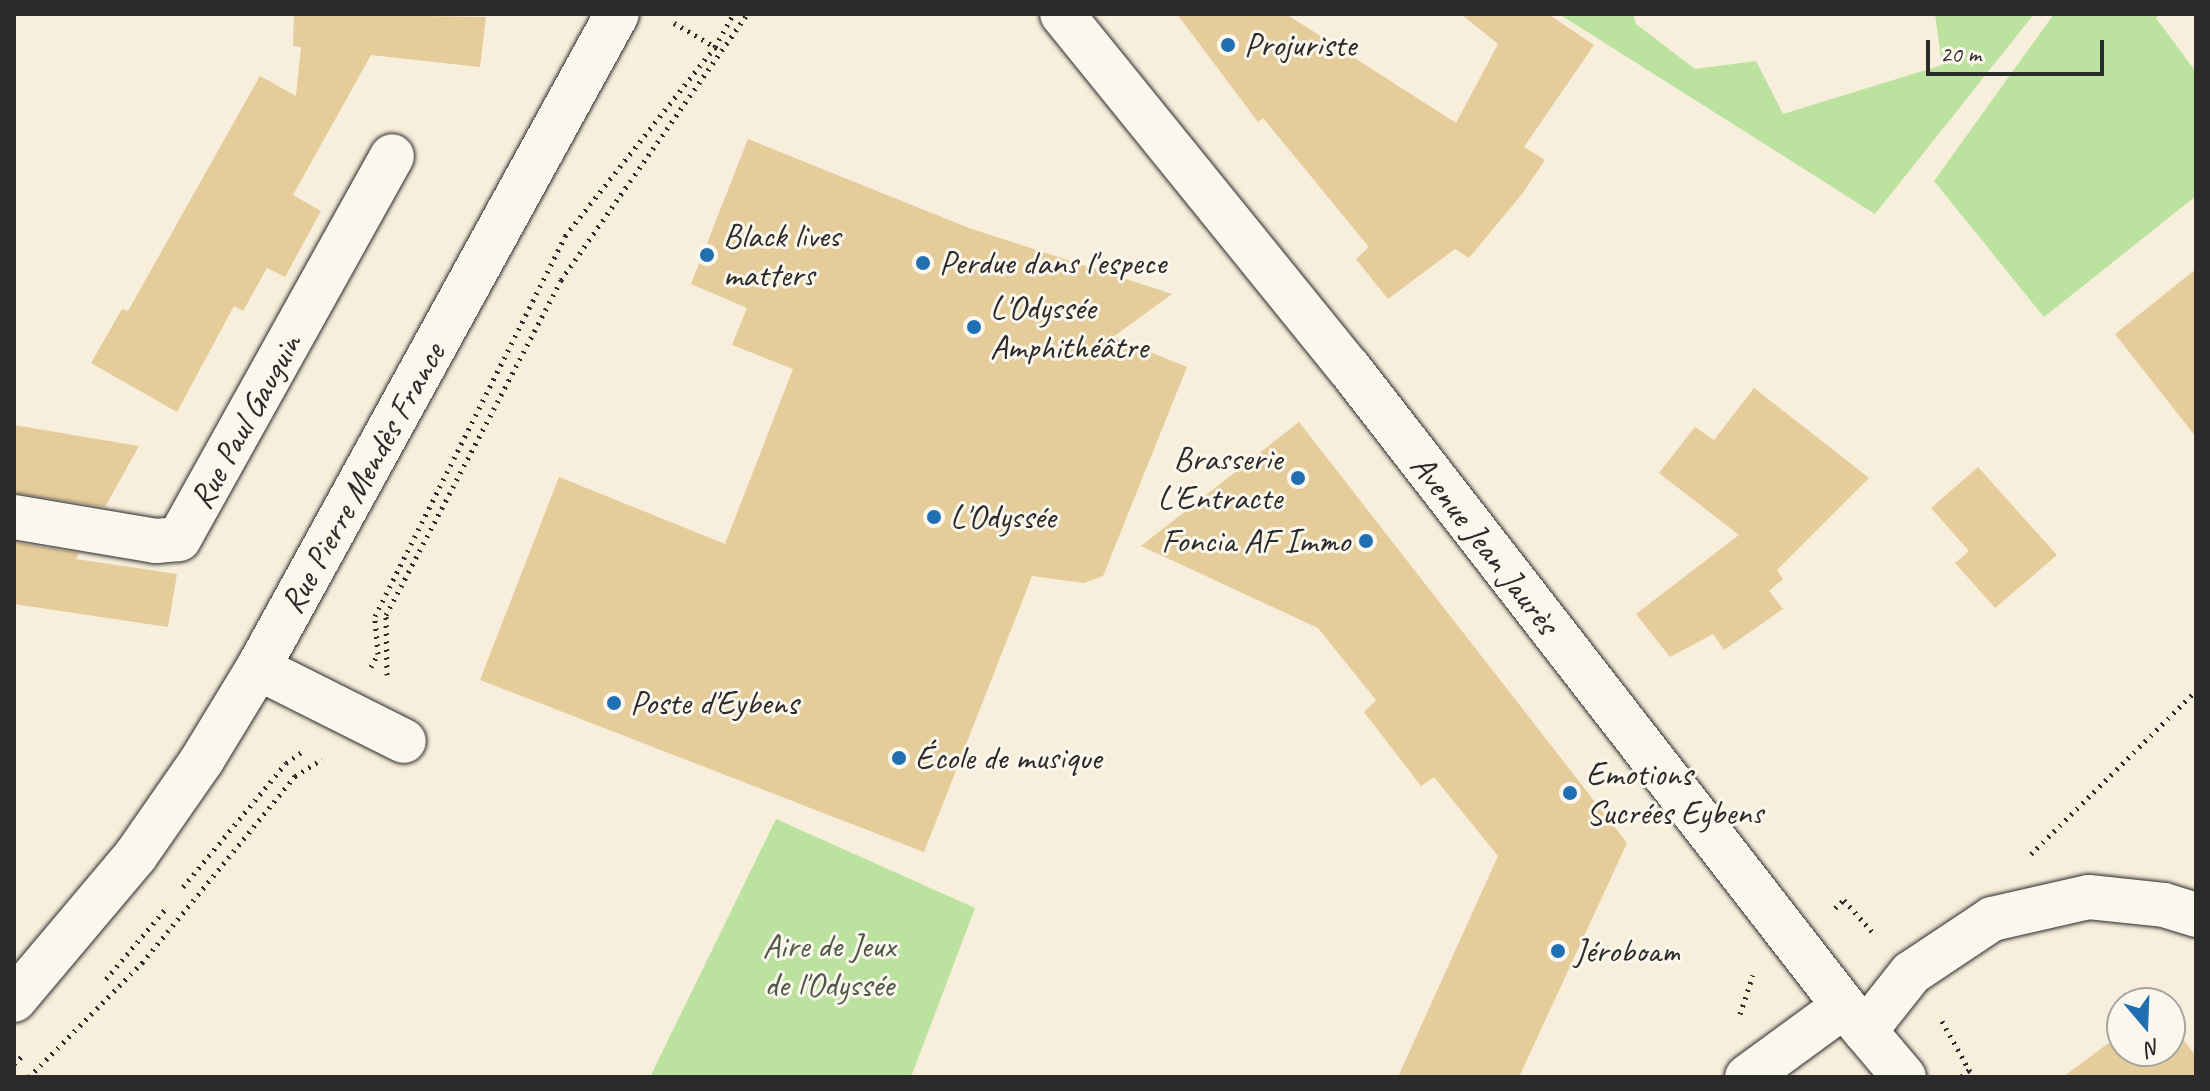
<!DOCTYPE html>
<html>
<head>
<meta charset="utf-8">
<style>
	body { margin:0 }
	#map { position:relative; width:2210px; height:1091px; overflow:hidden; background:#f7eedc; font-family:Caveat,sans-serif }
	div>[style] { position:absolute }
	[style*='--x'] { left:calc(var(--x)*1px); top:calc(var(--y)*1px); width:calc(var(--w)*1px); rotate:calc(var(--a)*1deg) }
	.green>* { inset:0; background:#bbe39f }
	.building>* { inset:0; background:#e5cc9b }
	.path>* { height:5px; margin-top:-2.5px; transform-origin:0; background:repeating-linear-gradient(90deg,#2b2b2b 0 2px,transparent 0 8px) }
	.roads { filter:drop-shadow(0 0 2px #2b2b2b) drop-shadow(0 0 2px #2b2b2b) }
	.minor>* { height:44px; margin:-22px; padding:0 22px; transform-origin:22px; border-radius:22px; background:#fbf7ec }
	.major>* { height:44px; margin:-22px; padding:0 22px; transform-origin:22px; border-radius:22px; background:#fbf7ec }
	.dots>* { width:22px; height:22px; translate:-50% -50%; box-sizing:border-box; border:4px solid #fbf7ec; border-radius:50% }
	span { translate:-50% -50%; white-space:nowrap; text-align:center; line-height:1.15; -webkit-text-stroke:6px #fbf7ec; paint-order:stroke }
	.poi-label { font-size:34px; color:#2b2b2b }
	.left { translate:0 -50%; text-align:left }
	.right { translate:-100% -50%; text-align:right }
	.street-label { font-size:34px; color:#2b2b2b }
	.park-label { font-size:34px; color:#4f5948 }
	.frame { position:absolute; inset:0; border:16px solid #2b2b2b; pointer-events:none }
	.north { position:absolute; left:2106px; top:987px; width:80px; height:80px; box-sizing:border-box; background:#fbf7ec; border:2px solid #a8a59f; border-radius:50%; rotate:161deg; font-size:22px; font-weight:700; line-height:32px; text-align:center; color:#2b2b2b }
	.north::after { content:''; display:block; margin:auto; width:28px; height:36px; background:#1f6fb2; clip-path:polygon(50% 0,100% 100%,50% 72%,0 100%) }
	.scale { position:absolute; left:1926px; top:40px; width:178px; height:36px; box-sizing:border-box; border:4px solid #2b2b2b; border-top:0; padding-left:10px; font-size:24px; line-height:28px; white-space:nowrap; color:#2b2b2b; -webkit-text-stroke:6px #fbf7ec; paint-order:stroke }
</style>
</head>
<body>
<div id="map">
	<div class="green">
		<i style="clip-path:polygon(1559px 14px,1633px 14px,1636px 24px,1695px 69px,1756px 61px,1783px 114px,1942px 65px,1935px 14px,2034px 14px,1875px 214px)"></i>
		<i style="clip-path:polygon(2054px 14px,2161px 14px,2156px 18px,2196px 72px,2196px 196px,2044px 317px,1934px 181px)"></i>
		<i style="clip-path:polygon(776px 819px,975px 908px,911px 1077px,650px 1077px)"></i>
	</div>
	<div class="building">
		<i style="clip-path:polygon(294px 14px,486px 17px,480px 67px,371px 55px,293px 195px,321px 211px,285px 277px,267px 268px,243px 311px,234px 306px,177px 412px,91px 363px,122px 309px,128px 311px,260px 76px,296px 96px,301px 47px,293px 46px)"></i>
		<i style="clip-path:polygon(1177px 14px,1286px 14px,1456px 123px,1498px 44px,1461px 14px,1548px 14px,1594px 45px,1524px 147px,1545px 160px,1522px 194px,1469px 258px,1455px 249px,1388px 299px,1356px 259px,1369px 247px,1263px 118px,1258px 122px)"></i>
		<i style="clip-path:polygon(748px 139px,969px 228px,1172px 294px,1113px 337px,1187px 367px,1103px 576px,1084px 583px,1032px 576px,924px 852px,480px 680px,559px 477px,725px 544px,793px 369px,732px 345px,747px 308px,691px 284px)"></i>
		<i style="clip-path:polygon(2196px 269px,2196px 437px,2115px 334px)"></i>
		<i style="clip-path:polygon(1754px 388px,1869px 478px,1777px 570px,1783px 579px,1769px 591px,1783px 609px,1724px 650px,1713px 634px,1670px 657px,1636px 614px,1739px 535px,1659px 473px,1695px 427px,1714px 440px)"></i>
		<i style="clip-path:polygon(1299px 422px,1627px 843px,1519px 1077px,1398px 1077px,1498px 856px,1434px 777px,1421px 786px,1364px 712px,1376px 700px,1318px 628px,1141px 546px)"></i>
		<i style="clip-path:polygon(14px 425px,139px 446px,105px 507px,14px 493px)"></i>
		<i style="clip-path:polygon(1978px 467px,2057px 555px,1995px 608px,1955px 563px,1969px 551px,1931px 508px)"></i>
		<i style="clip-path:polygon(14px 542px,79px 553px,76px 559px,177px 574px,168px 627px,14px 604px)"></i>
		<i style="clip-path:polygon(2170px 1023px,2196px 1056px,2196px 1077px,2063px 1077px,2122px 1033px,2122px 1051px,2170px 1051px)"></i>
	</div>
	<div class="path">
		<i style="--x:674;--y:23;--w:56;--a:30.3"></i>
		<i style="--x:371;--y:667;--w:15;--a:-62"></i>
		<i style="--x:378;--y:654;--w:38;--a:-95"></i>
		<i style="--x:375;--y:616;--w:425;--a:-63.4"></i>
		<i style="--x:565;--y:236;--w:241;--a:-51.6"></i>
		<i style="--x:715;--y:47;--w:38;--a:-61"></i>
		<i style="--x:387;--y:675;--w:60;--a:-91"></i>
		<i style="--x:386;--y:615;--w:378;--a:-62.4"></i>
		<i style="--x:561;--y:280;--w:325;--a:-55"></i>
		<i style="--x:2031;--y:854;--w:232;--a:-44.7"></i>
		<i style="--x:183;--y:887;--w:161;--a:-50.3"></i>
		<i style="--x:286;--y:763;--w:21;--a:-35"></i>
		<i style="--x:1835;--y:908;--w:12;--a:-42"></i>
		<i style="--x:1844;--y:900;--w:47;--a:48.5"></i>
		<i style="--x:106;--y:979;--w:94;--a:-49.7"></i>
		<i style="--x:1740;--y:1014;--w:41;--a:-71.6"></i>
		<i style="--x:1942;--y:1021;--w:56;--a:61.1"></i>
		<i style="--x:1969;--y:1070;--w:11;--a:139"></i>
		<i style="--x:14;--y:1064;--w:16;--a:-45"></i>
		<i style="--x:1969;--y:1070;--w:9;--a:49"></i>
		<i style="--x:29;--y:1077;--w:161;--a:-45.3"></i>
		<i style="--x:142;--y:963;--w:242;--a:-50.7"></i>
		<i style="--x:295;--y:776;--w:32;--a:-32"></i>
	</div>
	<div class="roads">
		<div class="minor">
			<i style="--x:14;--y:517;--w:144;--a:9.6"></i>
			<i style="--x:156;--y:541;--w:23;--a:-5"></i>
			<i style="--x:179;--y:539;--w:438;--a:-60.9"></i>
			<i style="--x:258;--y:668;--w:163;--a:26.6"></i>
			<i style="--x:1865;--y:1031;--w:74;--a:-51.6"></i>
			<i style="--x:1911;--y:973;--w:97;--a:-33.7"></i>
			<i style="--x:1992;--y:919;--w:99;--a:-12.8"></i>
			<i style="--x:2089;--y:897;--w:75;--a:6.1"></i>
			<i style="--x:2164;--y:905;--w:34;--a:17"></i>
			<i style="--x:1747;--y:1077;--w:120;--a:-36.2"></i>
		</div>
		<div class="major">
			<i style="--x:1062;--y:14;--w:456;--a:51"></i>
			<i style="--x:1349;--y:368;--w:808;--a:52.19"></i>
			<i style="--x:1844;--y:1006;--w:93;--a:49.8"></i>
			<i style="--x:14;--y:1000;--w:189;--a:-49.9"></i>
			<i style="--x:136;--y:855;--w:116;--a:-55.2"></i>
			<i style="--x:202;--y:760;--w:108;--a:-58.7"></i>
			<i style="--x:258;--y:668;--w:746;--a:-61.24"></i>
		</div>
	</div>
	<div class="dots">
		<i style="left:1228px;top:45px;background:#1f6fb2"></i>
		<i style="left:707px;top:255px;background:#1f6fb2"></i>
		<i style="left:923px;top:263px;background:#1f6fb2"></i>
		<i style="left:974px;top:327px;background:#1f6fb2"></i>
		<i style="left:1298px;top:478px;background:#1f6fb2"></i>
		<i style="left:934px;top:517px;background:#1f6fb2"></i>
		<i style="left:1366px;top:541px;background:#1f6fb2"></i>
		<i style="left:614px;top:703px;background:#1f6fb2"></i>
		<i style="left:899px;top:758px;background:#1f6fb2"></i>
		<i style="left:1570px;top:793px;background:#1f6fb2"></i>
		<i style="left:1558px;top:951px;background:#1f6fb2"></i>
	</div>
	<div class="poi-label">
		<span class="left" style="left:1244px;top:45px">Projuriste</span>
		<span class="left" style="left:723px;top:255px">Black lives<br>matters</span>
		<span class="left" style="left:939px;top:263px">Perdue dans l'espece</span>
		<span class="left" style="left:990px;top:327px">L'Odyssée<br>Amphithéâtre</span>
		<span class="right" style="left:1282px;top:478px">Brasserie<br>L'Entracte</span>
		<span class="left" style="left:950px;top:517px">L'Odyssée</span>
		<span class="right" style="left:1350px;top:541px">Foncia AF Immo</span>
		<span class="left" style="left:630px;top:703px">Poste d'Eybens</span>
		<span class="left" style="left:915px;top:758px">École de musique</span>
		<span class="left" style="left:1586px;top:793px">Emotions<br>Sucrées Eybens</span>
		<span class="left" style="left:1574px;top:951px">Jéroboam</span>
	</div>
	<div class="street-label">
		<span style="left:245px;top:421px;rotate:-61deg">Rue Paul Gauguin</span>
		<span style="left:362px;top:478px;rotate:-61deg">Rue Pierre Mendès France</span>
		<span style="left:1485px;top:544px;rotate:52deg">Avenue Jean Jaurès</span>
	</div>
	<div class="park-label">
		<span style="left:829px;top:965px">Aire de Jeux<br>de l'Odyssée</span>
	</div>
	<div class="frame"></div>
	<div class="north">N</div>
	<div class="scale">20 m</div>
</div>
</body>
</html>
